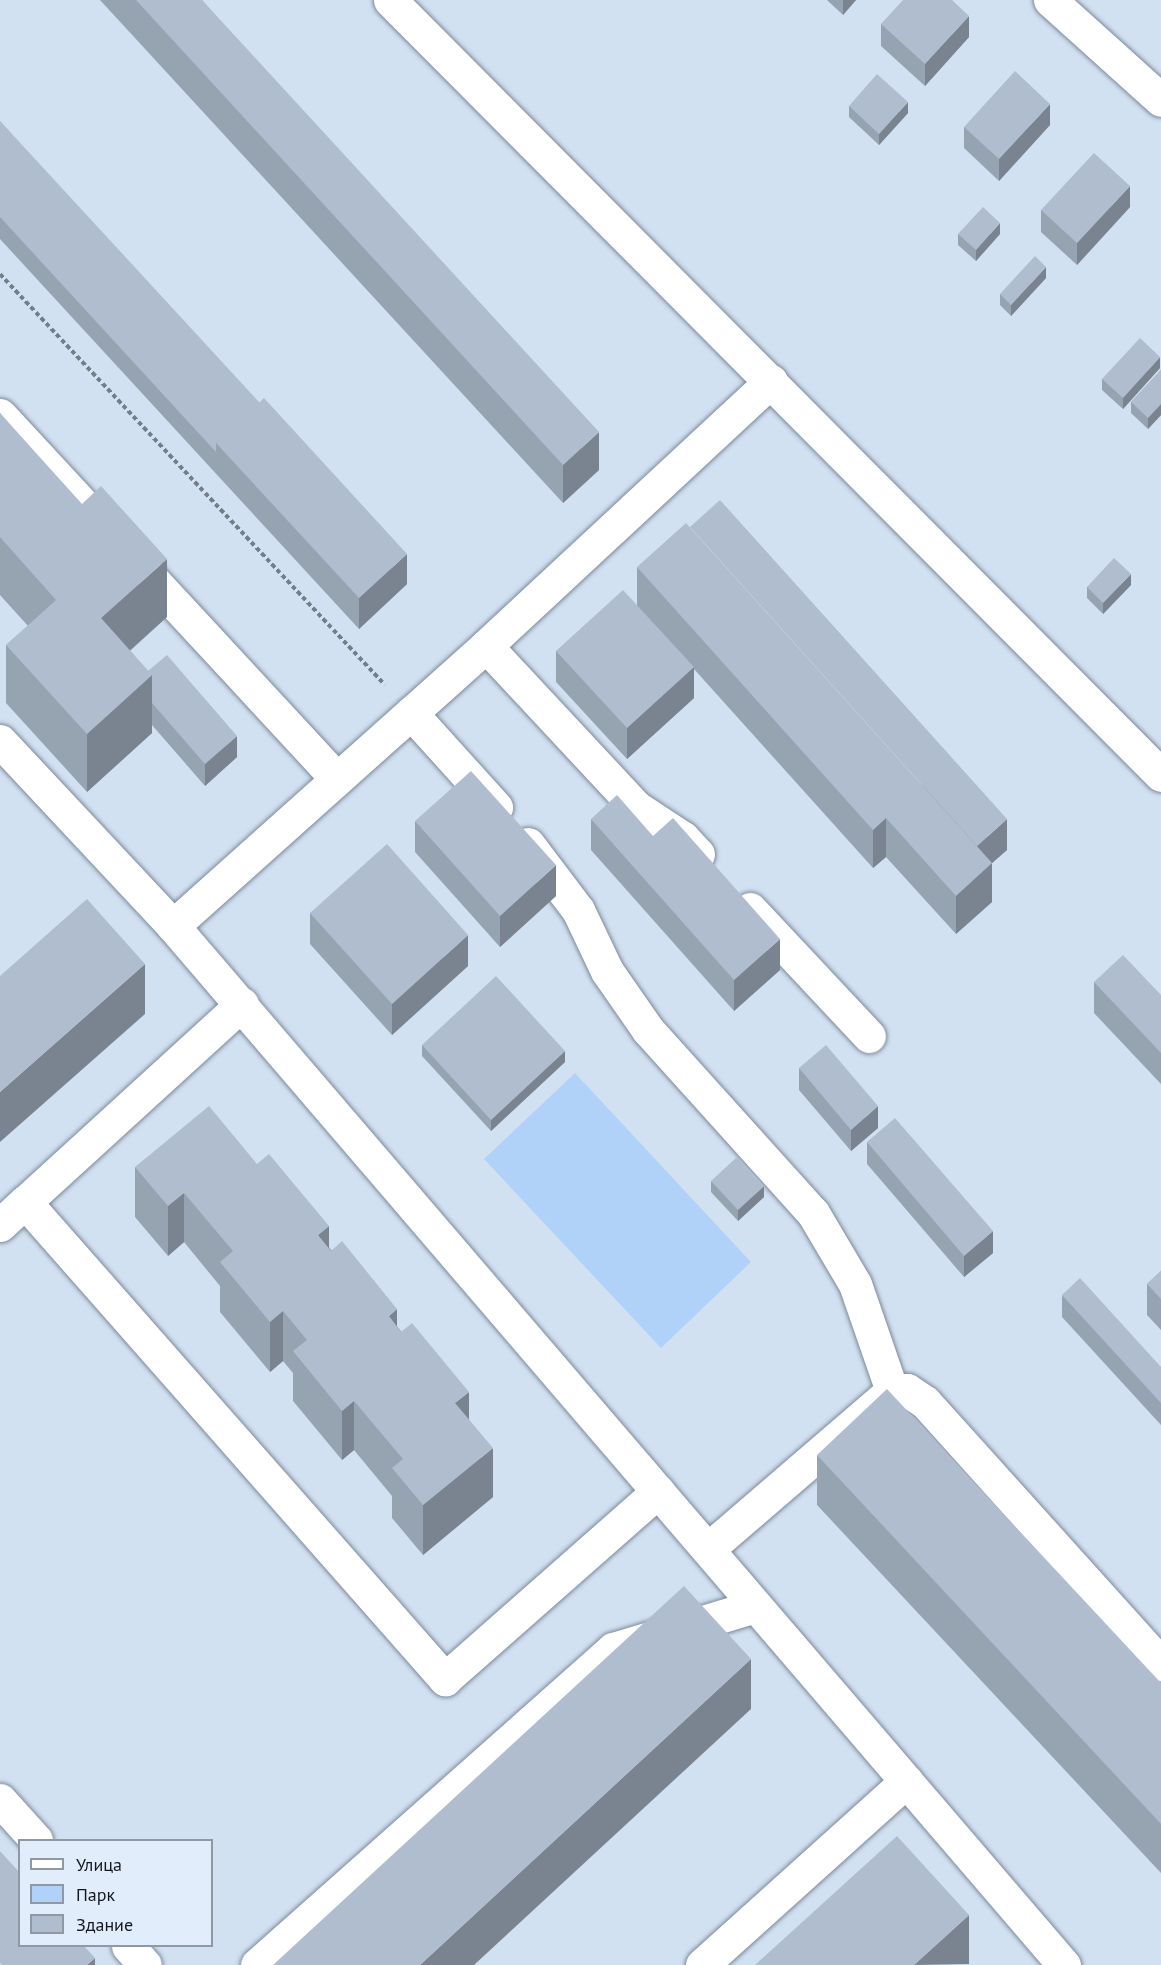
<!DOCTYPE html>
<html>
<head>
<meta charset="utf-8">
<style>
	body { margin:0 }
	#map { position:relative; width:1161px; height:1965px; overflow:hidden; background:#d2e1f2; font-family:"PT Sans",sans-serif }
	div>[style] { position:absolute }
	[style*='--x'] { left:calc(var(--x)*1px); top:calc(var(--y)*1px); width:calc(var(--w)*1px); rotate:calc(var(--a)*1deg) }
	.green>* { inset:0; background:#b1d2f8 }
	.path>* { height:4px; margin-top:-2px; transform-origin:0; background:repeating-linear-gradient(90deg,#747e89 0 4.5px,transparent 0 7.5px) }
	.roads { filter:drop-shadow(0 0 2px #7c8999) drop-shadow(0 0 2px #7c8999) }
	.minor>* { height:33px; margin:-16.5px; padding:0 16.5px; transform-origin:16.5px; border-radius:16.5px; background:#fff }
	.wall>* { inset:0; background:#96a3b1 }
	.shaded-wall>* { inset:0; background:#7a8490 }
	.building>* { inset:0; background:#afbdce }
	span { translate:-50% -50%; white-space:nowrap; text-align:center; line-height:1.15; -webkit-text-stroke:6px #e2edfc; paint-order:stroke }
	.legend { position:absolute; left:18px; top:1839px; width:195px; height:108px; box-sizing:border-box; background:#e2edfc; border:2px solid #8f98a3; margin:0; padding:8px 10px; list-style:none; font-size:18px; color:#13181e }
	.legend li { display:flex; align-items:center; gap:12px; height:30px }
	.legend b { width:30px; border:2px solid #8f98a3 }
</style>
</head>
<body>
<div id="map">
	<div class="green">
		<i style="clip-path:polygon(575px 1073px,751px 1262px,661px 1348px,484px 1159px)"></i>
	</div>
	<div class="path">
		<i style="--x:0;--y:274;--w:563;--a:46.87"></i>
	</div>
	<div class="roads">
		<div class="minor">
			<i style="--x:390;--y:0;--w:1093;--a:45.15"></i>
			<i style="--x:1050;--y:0;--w:149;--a:42"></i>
			<i style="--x:771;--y:381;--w:389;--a:137.1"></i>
			<i style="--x:486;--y:646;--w:420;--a:138.2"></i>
			<i style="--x:173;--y:926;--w:1369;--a:49.39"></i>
			<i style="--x:0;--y:415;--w:496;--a:47.2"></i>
			<i style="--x:486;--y:646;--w:220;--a:47"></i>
			<i style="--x:636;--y:807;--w:56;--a:33.4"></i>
			<i style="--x:683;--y:838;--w:22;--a:47"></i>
			<i style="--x:411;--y:713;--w:127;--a:47.9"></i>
			<i style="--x:0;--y:741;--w:253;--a:46.9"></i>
			<i style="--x:528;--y:844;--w:83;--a:52.9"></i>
			<i style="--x:578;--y:910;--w:68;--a:64.6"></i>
			<i style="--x:607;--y:971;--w:72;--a:55.2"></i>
			<i style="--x:648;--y:1030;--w:246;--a:48"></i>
			<i style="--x:813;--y:1213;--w:82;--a:59.4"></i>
			<i style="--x:855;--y:1284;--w:113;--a:70.9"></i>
			<i style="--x:750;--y:909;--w:174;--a:46.9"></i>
			<i style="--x:242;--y:1004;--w:294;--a:137.6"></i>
			<i style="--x:25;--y:1202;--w:636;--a:48.64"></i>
			<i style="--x:445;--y:1679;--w:284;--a:-41.4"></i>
			<i style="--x:0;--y:1225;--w:34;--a:-43"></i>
			<i style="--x:708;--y:1549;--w:243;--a:-40.7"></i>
			<i style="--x:892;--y:1391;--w:15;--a:-4"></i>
			<i style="--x:907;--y:1390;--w:22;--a:34"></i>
			<i style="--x:925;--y:1402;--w:353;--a:48"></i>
			<i style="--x:0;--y:1800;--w:54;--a:48"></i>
			<i style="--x:128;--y:1946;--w:25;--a:48"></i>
			<i style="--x:257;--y:1965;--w:476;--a:-41.6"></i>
			<i style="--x:613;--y:1649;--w:148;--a:-16.8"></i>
			<i style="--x:702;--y:1965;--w:275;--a:-42"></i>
		</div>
	</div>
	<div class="wall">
		<i style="clip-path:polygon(100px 0,202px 0,599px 470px,563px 503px)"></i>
		<i style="clip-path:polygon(827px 0,856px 0,843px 15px)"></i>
		<i style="clip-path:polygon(881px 24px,969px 37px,925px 86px,881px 46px)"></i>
		<i style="clip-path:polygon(849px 106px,908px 113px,879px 145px,849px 117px)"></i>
		<i style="clip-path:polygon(0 121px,407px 584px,359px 629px,0 239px)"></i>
		<i style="clip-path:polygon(1050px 125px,999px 181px,964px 148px,964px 127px)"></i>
		<i style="clip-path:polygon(1130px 207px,1077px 265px,1041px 232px,1041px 210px)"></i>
		<i style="clip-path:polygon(958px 234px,1000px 234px,976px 261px,958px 245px)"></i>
		<i style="clip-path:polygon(1046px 278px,1011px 316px,1000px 305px,1000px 294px)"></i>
		<i style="clip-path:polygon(1160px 368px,1123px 409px,1102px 390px,1102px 379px)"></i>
		<i style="clip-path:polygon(1161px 370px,1161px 415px,1148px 429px,1131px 413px,1131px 402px)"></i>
		<i style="clip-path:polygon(0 413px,167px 617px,130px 651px,148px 671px,237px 757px,205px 786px,152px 725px,152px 733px,87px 792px,6px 703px,6px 645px,28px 626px,0 595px)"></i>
		<i style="clip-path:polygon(637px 567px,1007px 850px,992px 863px,992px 902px,956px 934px,886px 857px,873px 868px,694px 669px,694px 698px,627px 759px,556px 682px,556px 651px,637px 605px)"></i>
		<i style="clip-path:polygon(1131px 585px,1103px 614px,1087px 598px,1087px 587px)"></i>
		<i style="clip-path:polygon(591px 819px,653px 836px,780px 970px,734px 1011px,591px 850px)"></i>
		<i style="clip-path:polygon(415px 821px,556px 896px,500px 947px,415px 852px)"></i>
		<i style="clip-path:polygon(310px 913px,468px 966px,392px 1035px,310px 944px)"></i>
		<i style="clip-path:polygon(1094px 982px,1161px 995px,1161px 1084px,1094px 1013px)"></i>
		<i style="clip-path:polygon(422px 1045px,565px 1062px,491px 1131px,422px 1056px)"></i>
		<i style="clip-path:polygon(799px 1068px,878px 1128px,851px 1151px,799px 1090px)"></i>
		<i style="clip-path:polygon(867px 1142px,993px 1253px,964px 1277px,867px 1164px)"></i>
		<i style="clip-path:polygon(257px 1164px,397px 1326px,469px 1419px,493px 1497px,423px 1555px,392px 1518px,392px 1496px,354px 1450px,342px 1460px,293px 1401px,293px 1373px,283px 1361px,270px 1372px,220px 1312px,220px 1286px,184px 1242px,168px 1256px,135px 1217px,135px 1167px)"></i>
		<i style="clip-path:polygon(711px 1181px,764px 1197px,738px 1221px,711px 1192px)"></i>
		<i style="clip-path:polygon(1161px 1271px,1161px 1330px,1147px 1315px,1147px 1284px)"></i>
		<i style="clip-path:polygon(1062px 1295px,1161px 1367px,1161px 1425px,1062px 1317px)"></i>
		<i style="clip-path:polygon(817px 1455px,1161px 1683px,1161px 1873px,817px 1505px)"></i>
	</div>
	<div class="shaded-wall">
		<i style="clip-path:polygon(843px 0,856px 0,843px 15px)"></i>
		<i style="clip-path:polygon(969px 16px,969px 37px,925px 86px,925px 64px)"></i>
		<i style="clip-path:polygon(908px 102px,908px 113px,879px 145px,879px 134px)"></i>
		<i style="clip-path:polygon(1050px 104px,1050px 125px,999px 181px,999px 159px)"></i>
		<i style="clip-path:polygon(1130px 186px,1130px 207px,1077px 265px,1077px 243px)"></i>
		<i style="clip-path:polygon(1000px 223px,1000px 234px,976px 261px,976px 250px)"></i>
		<i style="clip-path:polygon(1046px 267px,1046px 278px,1011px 316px,1011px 305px)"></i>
		<i style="clip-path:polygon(1160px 357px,1160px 368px,1123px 409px,1123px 398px)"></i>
		<i style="clip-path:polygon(1161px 404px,1161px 415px,1148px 429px,1148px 418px)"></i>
		<i style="clip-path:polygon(599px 432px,599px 470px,563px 503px,563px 465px)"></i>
		<i style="clip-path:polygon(407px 554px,407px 584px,359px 629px,359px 598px)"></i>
		<i style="clip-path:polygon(167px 559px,167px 617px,101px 676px,101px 618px)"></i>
		<i style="clip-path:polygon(1131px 574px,1131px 585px,1103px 614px,1103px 603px)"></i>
		<i style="clip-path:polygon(694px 667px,694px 698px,627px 759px,627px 728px)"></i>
		<i style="clip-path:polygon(152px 675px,152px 733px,87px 792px,87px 734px)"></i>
		<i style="clip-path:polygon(237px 736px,237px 757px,205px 786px,205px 764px)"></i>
		<i style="clip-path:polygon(886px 818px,886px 857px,873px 868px,873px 830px)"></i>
		<i style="clip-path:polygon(1007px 819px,1007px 850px,991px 864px,992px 863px,992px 902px,956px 934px,956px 896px,973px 850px)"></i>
		<i style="clip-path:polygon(556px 865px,556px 896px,500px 947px,500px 916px)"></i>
		<i style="clip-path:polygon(468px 935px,468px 966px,392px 1035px,392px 1004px)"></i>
		<i style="clip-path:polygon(780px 939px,780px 970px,734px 1011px,734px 980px)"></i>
		<i style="clip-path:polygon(145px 964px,145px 1014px,0 1142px,0 1092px)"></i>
		<i style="clip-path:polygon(565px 1051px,565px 1062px,491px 1131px,491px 1120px)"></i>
		<i style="clip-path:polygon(878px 1106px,878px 1128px,851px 1151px,851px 1130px)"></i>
		<i style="clip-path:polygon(764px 1186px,764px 1197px,738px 1221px,738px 1210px)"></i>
		<i style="clip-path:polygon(184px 1193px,184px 1242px,168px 1256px,168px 1206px)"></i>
		<i style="clip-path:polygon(329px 1226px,329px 1276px,318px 1235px)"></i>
		<i style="clip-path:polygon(993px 1231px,993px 1253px,964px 1277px,964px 1256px)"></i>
		<i style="clip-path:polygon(397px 1309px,397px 1358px,389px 1316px)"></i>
		<i style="clip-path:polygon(283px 1311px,283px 1361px,270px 1372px,270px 1322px)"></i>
		<i style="clip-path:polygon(469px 1392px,469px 1442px,455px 1403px)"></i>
		<i style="clip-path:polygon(354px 1401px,354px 1450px,342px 1460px,342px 1411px)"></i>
		<i style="clip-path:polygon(493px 1448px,493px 1497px,423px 1555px,423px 1505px)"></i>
		<i style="clip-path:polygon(751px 1659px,751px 1709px,474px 1965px,420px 1965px)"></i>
		<i style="clip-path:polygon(969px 1915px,969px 1964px,914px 1965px)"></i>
		<i style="clip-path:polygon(95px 1958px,95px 1965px,87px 1965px)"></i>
	</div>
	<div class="building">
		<i style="clip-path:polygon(136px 0,202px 0,599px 432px,563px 465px)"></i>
		<i style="clip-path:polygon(903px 0,952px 0,969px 16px,925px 64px,881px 24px)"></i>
		<i style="clip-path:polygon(1015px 71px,1050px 104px,999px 159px,964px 127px)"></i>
		<i style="clip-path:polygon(877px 74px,908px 102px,879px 134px,849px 106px)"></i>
		<i style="clip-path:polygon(0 121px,260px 403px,216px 443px,216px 452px,0 217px)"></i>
		<i style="clip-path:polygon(1094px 153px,1130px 186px,1077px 243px,1041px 210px)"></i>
		<i style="clip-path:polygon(983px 207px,1000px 223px,976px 250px,958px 234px)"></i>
		<i style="clip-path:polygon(1035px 256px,1046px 267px,1011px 305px,1000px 294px)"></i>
		<i style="clip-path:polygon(1140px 338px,1160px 357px,1123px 398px,1102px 379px)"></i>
		<i style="clip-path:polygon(1161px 370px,1161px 404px,1148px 418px,1131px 402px)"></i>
		<i style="clip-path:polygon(264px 398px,407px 554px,359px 598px,216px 443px)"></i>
		<i style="clip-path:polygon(0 413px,82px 504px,101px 486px,167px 559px,101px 618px,152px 675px,87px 734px,6px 645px,56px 600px,0 537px)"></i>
		<i style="clip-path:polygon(720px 500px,1007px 819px,977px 846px,690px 527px)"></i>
		<i style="clip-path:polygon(686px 523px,992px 863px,956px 896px,886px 818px,873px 830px,637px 567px)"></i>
		<i style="clip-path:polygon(1114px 558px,1131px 574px,1103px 603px,1087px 587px)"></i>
		<i style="clip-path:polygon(623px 590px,694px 667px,627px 728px,556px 651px)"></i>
		<i style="clip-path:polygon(167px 655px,237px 736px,205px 764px,152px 703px,152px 675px,148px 671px)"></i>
		<i style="clip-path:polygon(471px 771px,556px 865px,500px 916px,415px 821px)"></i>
		<i style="clip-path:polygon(617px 795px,653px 836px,673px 818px,780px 939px,734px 980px,591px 819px)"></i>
		<i style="clip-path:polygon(387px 844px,468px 935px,392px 1004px,310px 913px)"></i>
		<i style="clip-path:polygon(87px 899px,145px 964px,0 1092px,0 976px)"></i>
		<i style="clip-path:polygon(1123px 955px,1161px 995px,1161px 1053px,1094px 982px)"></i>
		<i style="clip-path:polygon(496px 976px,565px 1051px,491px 1120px,422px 1045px)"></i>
		<i style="clip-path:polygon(826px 1045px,878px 1106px,851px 1130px,799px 1068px)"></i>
		<i style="clip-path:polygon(209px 1106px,257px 1164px,269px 1154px,329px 1226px,318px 1235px,331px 1251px,342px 1241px,397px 1309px,389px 1316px,401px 1332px,412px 1323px,469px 1392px,455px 1403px,493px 1448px,423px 1505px,392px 1468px,403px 1459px,354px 1401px,342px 1411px,293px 1351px,307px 1340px,283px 1311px,270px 1322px,220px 1262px,233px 1251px,184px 1193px,168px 1206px,135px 1167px)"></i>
		<i style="clip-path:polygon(895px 1118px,993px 1231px,964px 1256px,867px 1142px)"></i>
		<i style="clip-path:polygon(737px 1157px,764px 1186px,738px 1210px,711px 1181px)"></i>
		<i style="clip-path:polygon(1161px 1271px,1161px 1299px,1147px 1284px)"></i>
		<i style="clip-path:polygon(1080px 1278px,1161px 1367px,1161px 1403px,1062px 1295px)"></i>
		<i style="clip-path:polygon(887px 1389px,1161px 1683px,1161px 1824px,817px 1455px)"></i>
		<i style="clip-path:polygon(684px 1586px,751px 1659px,420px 1965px,273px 1965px)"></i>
		<i style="clip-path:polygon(897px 1836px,969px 1915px,914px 1965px,755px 1965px)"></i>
		<i style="clip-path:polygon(0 1851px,20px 1873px,20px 1946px,84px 1946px,95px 1958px,87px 1965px,2px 1965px,0 1963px)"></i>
	</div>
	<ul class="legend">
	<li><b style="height:8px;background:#fff"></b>Улица</li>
	<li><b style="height:16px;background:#b1d2f8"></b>Парк</li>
	<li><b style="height:16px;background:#afbdce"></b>Здание</li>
	</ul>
</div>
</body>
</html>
